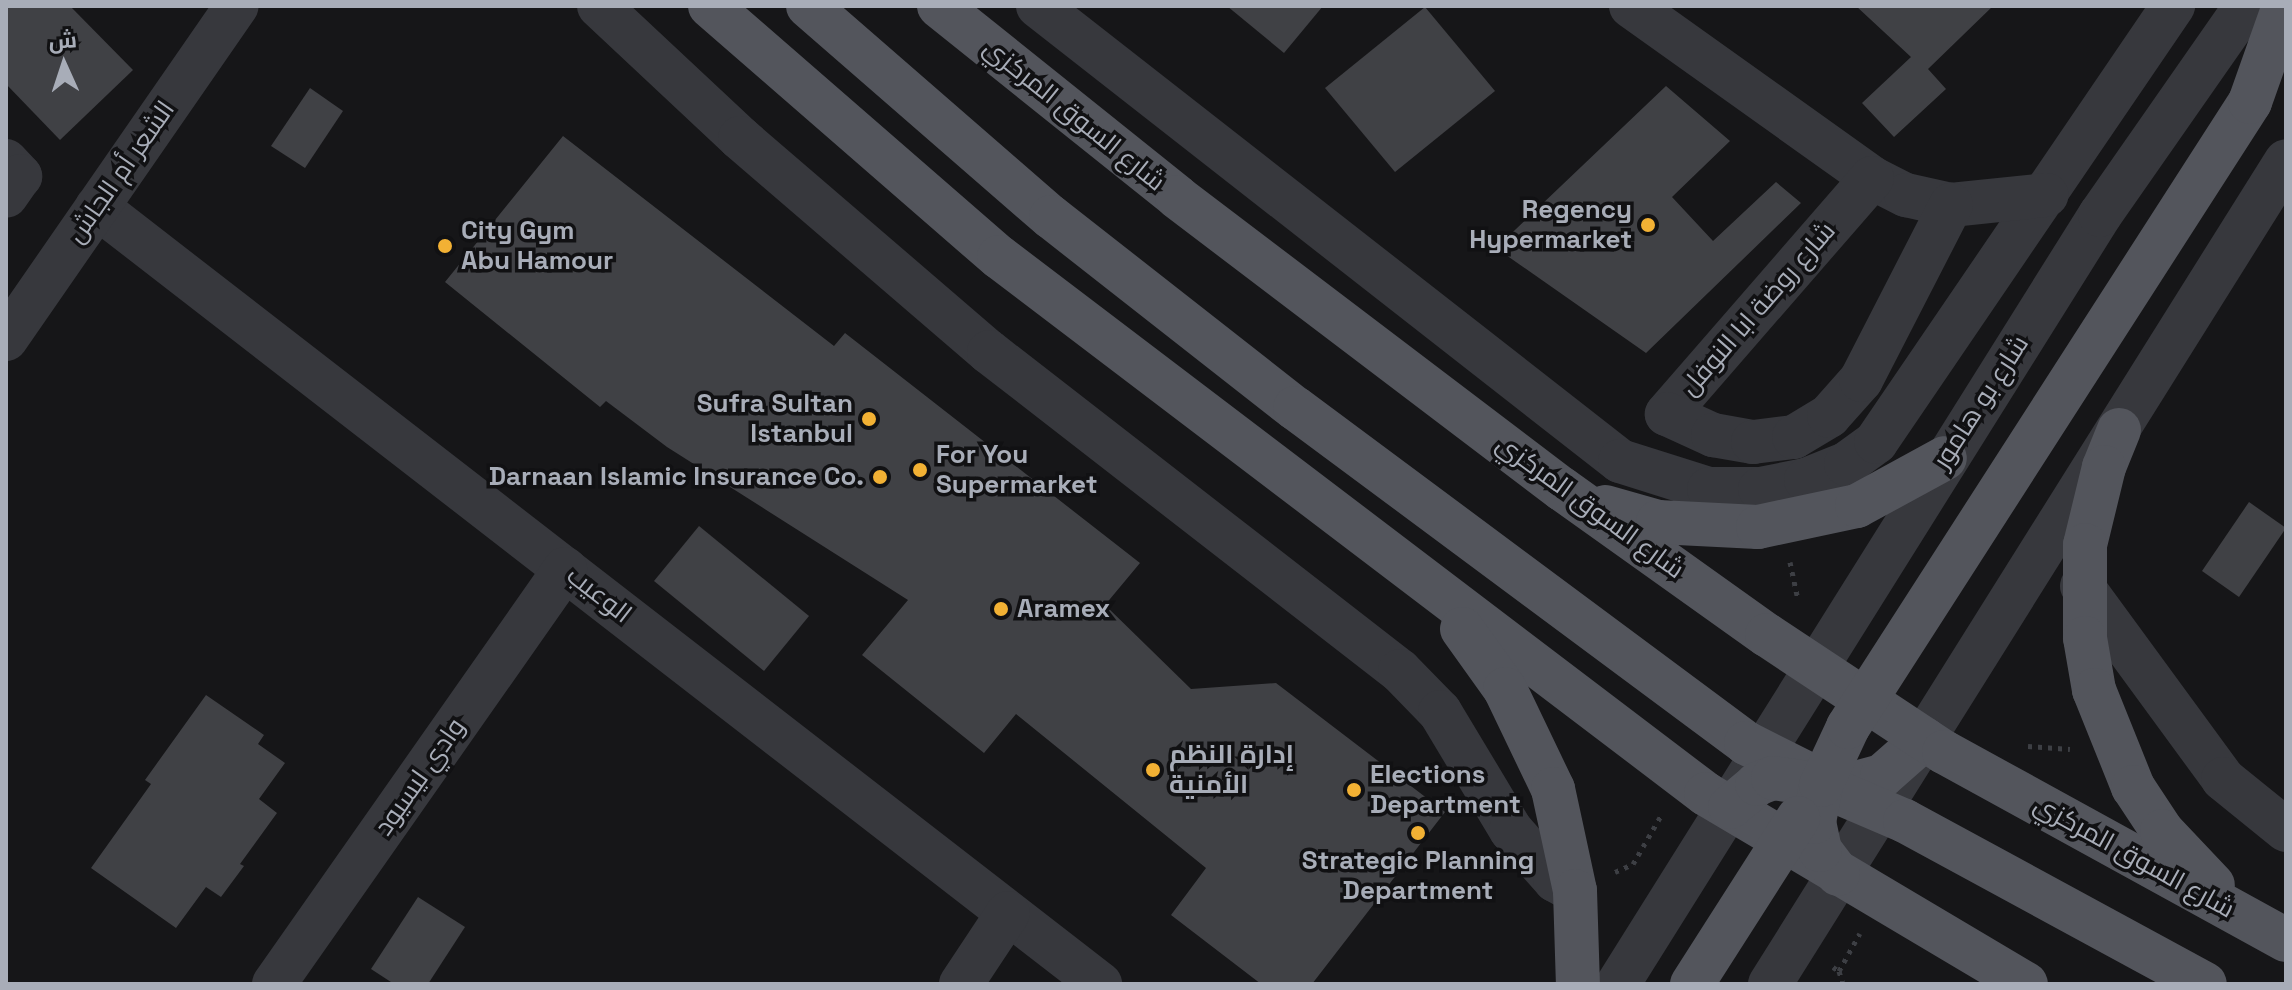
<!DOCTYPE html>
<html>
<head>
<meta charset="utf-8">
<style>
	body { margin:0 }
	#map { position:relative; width:2292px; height:990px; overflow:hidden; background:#161618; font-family:"Space Grotesk",Cairo,sans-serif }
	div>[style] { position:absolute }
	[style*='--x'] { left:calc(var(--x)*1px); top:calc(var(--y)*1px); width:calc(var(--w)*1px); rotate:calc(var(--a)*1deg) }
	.building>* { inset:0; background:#404145 }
	.path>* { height:5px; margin-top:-2.5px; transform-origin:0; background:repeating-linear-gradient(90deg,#3d3f44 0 4px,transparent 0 10px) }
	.minor>* { height:44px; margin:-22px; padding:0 22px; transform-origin:22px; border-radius:22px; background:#37383d }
	.major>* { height:44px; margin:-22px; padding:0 22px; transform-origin:22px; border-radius:22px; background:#53555c }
	.dots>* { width:22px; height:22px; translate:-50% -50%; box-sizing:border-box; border:4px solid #111113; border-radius:50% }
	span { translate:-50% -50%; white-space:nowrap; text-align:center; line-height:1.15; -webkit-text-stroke:7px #111113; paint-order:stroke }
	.street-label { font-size:26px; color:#a8adb8 }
	.poi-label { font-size:26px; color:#a8adb8; font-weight:700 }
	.right { translate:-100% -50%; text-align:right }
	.left { translate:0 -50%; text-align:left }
	.frame { position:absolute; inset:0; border:8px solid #a8adb8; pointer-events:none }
	.north { position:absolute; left:24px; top:24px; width:80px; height:80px; -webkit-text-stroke:6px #111113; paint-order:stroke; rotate:357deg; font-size:22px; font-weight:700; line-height:32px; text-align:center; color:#a8adb8 }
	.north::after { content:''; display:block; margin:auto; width:28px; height:36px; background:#a8adb8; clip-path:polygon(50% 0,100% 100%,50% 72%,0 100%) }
</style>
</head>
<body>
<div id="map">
	<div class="building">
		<i style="clip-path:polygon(6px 6px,70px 6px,133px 70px,60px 140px,6px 84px)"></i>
		<i style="clip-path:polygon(1227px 6px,1323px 6px,1284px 53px)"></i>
		<i style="clip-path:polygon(1856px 6px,1993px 6px,1928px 69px,1946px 89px,1894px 137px,1862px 103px,1911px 57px)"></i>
		<i style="clip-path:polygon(1425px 7px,1495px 91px,1395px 172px,1325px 88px)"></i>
		<i style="clip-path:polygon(1666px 86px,1730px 141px,1672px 197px,1713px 241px,1776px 182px,1801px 203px,1646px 353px,1496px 248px)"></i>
		<i style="clip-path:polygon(310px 88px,343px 111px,305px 168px,271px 146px)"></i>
		<i style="clip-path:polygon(563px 136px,834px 346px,845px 333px,1140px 563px,1105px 605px,1191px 689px,1276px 683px,1445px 812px,1312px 984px,1261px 984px,1171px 915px,1206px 868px,1016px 714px,984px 753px,862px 655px,908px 600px,667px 447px,606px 401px,600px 407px,445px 282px)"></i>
		<i style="clip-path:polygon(2249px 502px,2286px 528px,2239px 597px,2202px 571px)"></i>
		<i style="clip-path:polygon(699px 526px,809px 616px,764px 671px,654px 581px)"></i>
		<i style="clip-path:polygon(206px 695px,264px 735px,258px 744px,285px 763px,259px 799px,277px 813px,240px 864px,244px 866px,221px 897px,206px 887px,176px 928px,91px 868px,151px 784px,145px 780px)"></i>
		<i style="clip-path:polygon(418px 897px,465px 927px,428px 984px,394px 984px,371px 969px)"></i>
	</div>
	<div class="path">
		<i style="--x:1790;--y:562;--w:35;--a:78"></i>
		<i style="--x:2028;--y:746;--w:42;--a:4.1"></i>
		<i style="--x:1615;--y:872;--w:20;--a:-24"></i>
		<i style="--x:1633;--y:864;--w:58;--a:-59.9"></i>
		<i style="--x:1833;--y:967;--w:7;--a:34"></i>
		<i style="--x:1839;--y:971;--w:43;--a:-61.1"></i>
		<i style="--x:1839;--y:971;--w:14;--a:73"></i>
	</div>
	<div class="minor">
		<i style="--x:599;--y:6;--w:193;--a:43.1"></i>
		<i style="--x:740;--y:138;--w:328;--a:40.7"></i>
		<i style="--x:989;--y:352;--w:520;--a:37.82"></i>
		<i style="--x:1400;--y:671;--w:57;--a:45.7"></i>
		<i style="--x:1440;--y:712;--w:138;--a:59"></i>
		<i style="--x:1511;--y:830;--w:67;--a:48.7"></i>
		<i style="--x:1555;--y:880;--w:23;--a:29"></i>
		<i style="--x:1038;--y:6;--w:739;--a:38.02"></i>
		<i style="--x:1620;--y:461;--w:93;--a:17.5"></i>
		<i style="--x:1709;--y:489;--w:51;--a:0"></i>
		<i style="--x:1760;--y:489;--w:47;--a:-11.1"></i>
		<i style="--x:1806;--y:480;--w:43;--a:-21.8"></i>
		<i style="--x:1846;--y:464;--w:37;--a:-36"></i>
		<i style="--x:1876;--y:442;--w:528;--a:-55.74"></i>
		<i style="--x:1631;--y:6;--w:296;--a:35.5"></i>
		<i style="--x:1872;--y:178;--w:38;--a:27"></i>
		<i style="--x:1906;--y:195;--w:46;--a:12.5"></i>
		<i style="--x:1951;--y:205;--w:96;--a:-6"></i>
		<i style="--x:6;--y:161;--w:21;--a:47"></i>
		<i style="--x:20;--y:176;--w:24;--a:125"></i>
		<i style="--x:1872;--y:178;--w:313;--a:131"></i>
		<i style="--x:1667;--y:414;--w:51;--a:24.5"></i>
		<i style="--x:1713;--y:435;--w:41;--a:9.9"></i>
		<i style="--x:1753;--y:442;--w:41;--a:-7"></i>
		<i style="--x:1794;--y:437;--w:41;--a:-31"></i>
		<i style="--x:1829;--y:416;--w:48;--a:-48.4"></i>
		<i style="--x:1861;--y:380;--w:197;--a:-62.8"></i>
		<i style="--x:97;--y:207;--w:1269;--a:37.76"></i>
		<i style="--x:6;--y:339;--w:405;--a:-55.3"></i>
		<i style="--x:2082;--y:586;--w:239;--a:53.8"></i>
		<i style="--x:2223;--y:779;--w:81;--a:39"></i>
		<i style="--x:274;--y:984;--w:507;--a:-54.96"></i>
		<i style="--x:961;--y:984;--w:85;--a:-56.5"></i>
		<i style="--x:1618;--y:984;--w:908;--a:-57.92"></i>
		<i style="--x:2100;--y:215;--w:255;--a:-55.1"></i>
		<i style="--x:1770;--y:984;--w:971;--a:-57.91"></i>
	</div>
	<div class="major">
		<i style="--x:710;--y:6;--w:383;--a:41"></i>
		<i style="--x:999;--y:257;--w:888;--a:37.22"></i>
		<i style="--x:1706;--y:794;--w:372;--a:30.7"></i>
		<i style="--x:808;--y:6;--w:322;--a:41"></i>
		<i style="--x:1051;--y:217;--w:310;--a:38.1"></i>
		<i style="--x:1295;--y:408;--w:562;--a:36.6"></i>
		<i style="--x:1746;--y:743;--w:80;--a:26.6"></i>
		<i style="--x:1818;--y:779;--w:31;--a:11"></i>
		<i style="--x:1848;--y:785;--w:35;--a:-15"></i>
		<i style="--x:1882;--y:776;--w:56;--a:-41.4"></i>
		<i style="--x:939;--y:6;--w:305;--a:38.7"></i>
		<i style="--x:1177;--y:197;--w:483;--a:37.2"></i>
		<i style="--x:1562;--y:489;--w:252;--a:35.5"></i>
		<i style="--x:1767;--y:635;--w:212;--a:33.5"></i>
		<i style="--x:1944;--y:752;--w:390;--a:28.8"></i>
		<i style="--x:2119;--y:430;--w:40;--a:112"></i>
		<i style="--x:2104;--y:467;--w:80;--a:103.7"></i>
		<i style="--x:2085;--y:545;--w:93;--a:90"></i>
		<i style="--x:2085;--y:638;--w:53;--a:80.2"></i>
		<i style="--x:2094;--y:690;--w:105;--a:68.1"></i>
		<i style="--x:2133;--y:787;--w:53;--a:56.6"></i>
		<i style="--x:2162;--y:831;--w:74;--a:46.6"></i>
		<i style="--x:1605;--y:507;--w:55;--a:15.8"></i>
		<i style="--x:1658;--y:522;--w:100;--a:2.9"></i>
		<i style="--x:1758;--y:527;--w:101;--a:-12"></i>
		<i style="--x:1857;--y:506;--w:100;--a:-28.6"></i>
		<i style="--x:1462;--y:629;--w:74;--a:54.4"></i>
		<i style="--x:1505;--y:689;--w:111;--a:64.4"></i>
		<i style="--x:1553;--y:789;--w:104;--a:77.8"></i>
		<i style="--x:1575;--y:891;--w:93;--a:88.2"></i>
		<i style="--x:1730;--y:807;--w:35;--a:-40"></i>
		<i style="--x:1757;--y:784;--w:17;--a:-21"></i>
		<i style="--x:1773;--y:778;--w:49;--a:8.3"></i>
		<i style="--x:1821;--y:785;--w:91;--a:23.2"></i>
		<i style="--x:1905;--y:821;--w:341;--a:28.5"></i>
		<i style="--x:1838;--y:874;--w:30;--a:-127"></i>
		<i style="--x:1820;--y:850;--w:29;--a:-102"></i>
		<i style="--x:1814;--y:822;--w:38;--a:-79"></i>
		<i style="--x:1821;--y:785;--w:64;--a:-65"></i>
		<i style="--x:1848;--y:727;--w:743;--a:-57.25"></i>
		<i style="--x:2250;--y:102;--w:102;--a:-70.5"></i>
		<i style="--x:1692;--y:984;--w:197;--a:-57.4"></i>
	</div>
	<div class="dots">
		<i style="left:1648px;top:225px;background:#f2b134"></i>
		<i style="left:445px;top:246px;background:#f2b134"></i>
		<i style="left:869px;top:419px;background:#f2b134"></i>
		<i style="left:920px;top:470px;background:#f2b134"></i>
		<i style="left:880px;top:477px;background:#f2b134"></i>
		<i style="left:1001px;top:609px;background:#f2b134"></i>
		<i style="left:1153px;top:770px;background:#f2b134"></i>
		<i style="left:1354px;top:790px;background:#f2b134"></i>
		<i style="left:1418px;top:833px;background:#f2b134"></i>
	</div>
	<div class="street-label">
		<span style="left:1074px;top:115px;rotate:39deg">شارع السوق المركزي</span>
		<span style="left:121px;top:172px;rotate:-55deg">الشعر أم الجاش</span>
		<span style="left:1758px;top:309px;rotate:-49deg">شارع روضة ابا النوفل</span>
		<span style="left:1981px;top:402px;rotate:-57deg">شارع بو هامور</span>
		<span style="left:1590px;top:507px;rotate:36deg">شارع السوق المركزي</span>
		<span style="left:599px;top:595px;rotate:38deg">الوعيب</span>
		<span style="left:420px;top:777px;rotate:-55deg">وادي ليسيود</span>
		<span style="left:2134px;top:857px;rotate:29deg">شارع السوق المركزي</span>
	</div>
	<div class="poi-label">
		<span class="right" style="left:1632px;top:225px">Regency<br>Hypermarket</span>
		<span class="left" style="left:461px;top:246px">City Gym<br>Abu Hamour</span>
		<span class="right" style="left:853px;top:419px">Sufra Sultan<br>Istanbul</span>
		<span class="left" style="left:936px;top:470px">For You<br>Supermarket</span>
		<span class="right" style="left:864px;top:477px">Darnaan Islamic Insurance Co.</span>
		<span class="left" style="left:1017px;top:609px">Aramex</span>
		<span class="left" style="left:1169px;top:770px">إدارة النظم<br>الأمنية</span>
		<span class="left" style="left:1370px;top:790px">Elections<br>Department</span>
		<span style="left:1418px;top:876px">Strategic Planning<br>Department</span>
	</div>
	<div class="frame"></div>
	<div class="north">ش</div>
</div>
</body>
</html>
